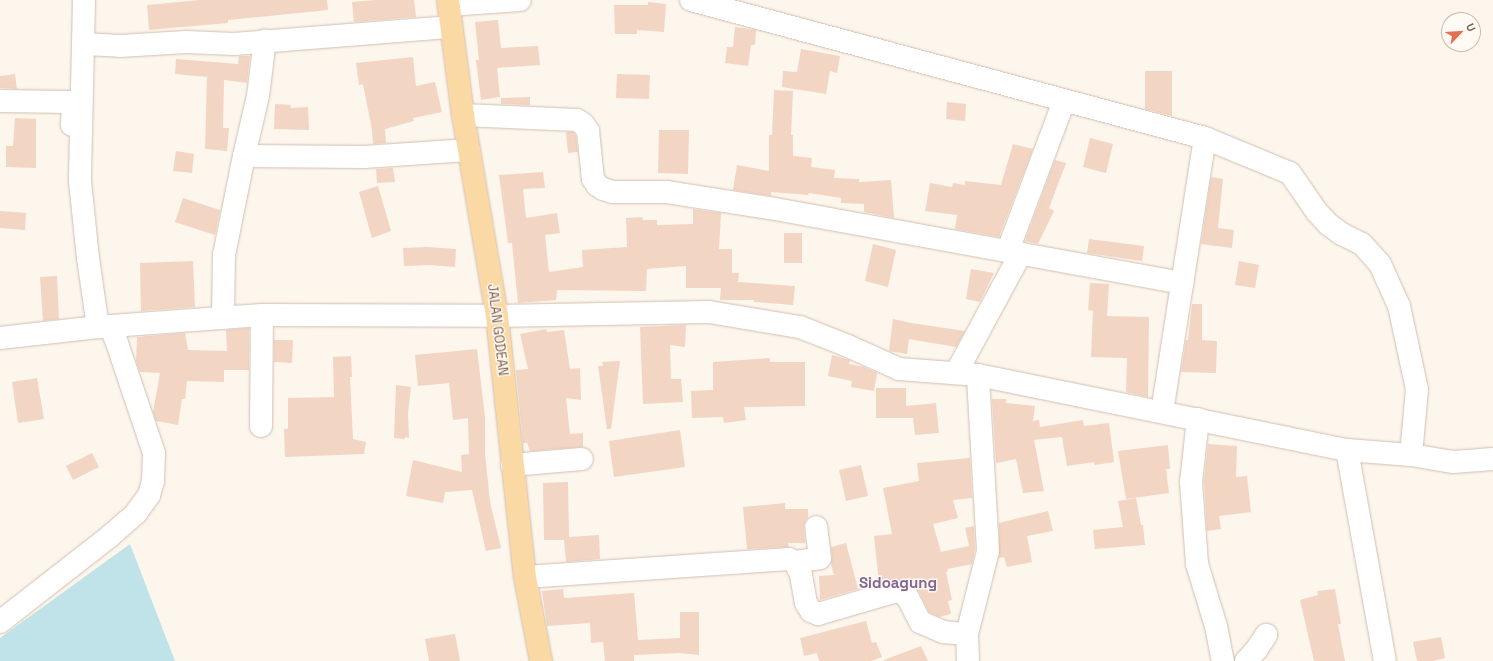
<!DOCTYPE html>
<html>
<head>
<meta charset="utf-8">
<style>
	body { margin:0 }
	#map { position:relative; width:1493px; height:661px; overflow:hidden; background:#fdf6ec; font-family:"Space Grotesk",sans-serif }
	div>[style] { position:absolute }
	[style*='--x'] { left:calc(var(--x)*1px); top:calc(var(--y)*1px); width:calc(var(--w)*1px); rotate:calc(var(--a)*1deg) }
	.water>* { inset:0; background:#bfe3e8 }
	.building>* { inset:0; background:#f3d5c3 }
	.roads { filter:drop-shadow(0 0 1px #d1beb0) drop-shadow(0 0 1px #d1beb0) }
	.minor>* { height:22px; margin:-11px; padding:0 11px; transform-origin:11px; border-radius:11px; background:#fff }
	.major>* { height:22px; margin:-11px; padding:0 11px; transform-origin:11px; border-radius:11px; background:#fbd9a5 }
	span { translate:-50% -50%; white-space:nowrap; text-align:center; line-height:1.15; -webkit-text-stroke:3px #fffaf3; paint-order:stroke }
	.street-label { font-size:13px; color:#7a5c4d }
	.quarter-label { font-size:15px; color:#846695; font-weight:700 }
	.north { position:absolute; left:1441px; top:12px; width:40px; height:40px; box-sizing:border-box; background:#fffaf3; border:1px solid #cabbb1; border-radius:50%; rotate:65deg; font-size:11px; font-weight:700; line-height:16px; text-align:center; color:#7a5c4d }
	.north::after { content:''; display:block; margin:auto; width:14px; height:18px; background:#e76f51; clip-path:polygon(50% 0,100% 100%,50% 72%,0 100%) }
</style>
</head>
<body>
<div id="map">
	<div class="water">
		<i style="clip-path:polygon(130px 544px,175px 661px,0 661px,0 638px)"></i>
	</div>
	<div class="building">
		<i style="clip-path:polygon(200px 0,327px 0,328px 10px,228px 20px,228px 23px,149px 30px,147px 5px)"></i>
		<i style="clip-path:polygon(375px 0,414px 0,416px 17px,354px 22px,352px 2px)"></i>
		<i style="clip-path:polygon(648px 2px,666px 4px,664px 32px,637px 30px,637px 34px,615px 34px,614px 5px,648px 5px)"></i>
		<i style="clip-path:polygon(498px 20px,501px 48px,538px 46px,540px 65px,497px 68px,500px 97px,481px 100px,476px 60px,479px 60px,475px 22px)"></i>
		<i style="clip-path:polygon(735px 27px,756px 30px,755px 45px,751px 45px,748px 66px,725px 63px,727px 47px,733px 47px)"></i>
		<i style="clip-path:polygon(801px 49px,840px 56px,837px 73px,830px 71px,826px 94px,782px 87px,783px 71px,797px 72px)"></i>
		<i style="clip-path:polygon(239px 56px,250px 56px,247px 83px,224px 80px,223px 128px,229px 128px,227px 151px,205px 149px,207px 77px,175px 74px,176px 59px,238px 64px)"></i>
		<i style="clip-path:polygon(413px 57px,416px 86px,435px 82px,442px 112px,413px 118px,414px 121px,385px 129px,386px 143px,373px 144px,372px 130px,363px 84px,359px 85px,356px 63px)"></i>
		<i style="clip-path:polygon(1145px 71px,1172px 71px,1172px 116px,1145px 109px)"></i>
		<i style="clip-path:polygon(15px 74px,17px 89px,0 88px,0 76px)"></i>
		<i style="clip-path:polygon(617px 74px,650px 75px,649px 99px,616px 98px)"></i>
		<i style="clip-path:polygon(774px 90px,793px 91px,791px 135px,793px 135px,793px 156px,812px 158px,811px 167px,835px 170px,834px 178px,859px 179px,859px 182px,891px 180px,894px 218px,864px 212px,864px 204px,841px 203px,841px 198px,809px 193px,808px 195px,771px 192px,771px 196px,733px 190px,737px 165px,769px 171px,769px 135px,772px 135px)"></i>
		<i style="clip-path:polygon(530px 97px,530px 105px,501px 104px,501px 98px)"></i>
		<i style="clip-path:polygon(947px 102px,966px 104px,965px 121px,946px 119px)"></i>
		<i style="clip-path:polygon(275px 104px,291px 105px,290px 108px,308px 107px,309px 130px,274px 129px)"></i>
		<i style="clip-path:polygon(15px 118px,36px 119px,36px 168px,6px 167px,6px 146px,13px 146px)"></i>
		<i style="clip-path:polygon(659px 130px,689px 130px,688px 174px,658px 173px)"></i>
		<i style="clip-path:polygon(566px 132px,573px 132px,576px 136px,578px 152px,568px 153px)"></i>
		<i style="clip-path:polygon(1090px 138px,1113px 144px,1106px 173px,1083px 167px)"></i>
		<i style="clip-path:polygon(1013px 144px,1033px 149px,999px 237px,955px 229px,957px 215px,925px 211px,930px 183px,952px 187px,953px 183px,965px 185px,965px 181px,1001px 185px)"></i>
		<i style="clip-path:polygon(176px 151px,194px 154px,192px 173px,173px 171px)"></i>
		<i style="clip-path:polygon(1055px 160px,1066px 163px,1049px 208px,1054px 211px,1038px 244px,1025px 241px)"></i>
		<i style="clip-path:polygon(393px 168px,395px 182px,377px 183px,376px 169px)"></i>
		<i style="clip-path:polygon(543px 172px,545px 188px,523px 189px,526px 218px,557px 213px,560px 233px,545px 235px,549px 272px,583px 267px,582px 250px,627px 247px,626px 218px,642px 217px,643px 220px,657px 220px,657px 225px,693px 224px,693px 209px,721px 213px,719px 249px,732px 249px,732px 273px,739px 273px,738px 282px,795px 286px,793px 305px,754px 302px,754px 300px,720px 300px,721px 288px,686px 288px,686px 266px,647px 269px,646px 291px,557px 290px,556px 300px,518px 303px,512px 243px,508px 243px,499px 175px)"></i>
		<i style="clip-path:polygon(1211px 177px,1223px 179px,1218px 228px,1234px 230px,1232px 248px,1201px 244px)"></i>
		<i style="clip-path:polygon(378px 186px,391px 231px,372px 238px,359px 192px)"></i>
		<i style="clip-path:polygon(183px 198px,220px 210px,215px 235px,175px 222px)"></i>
		<i style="clip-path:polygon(0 211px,26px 213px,25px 230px,0 228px)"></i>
		<i style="clip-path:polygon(784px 233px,802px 233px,802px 263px,784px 263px)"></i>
		<i style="clip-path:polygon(1089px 239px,1144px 246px,1142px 261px,1087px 253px)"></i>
		<i style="clip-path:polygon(873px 244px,896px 250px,888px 287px,865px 281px)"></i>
		<i style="clip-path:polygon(427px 247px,456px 249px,455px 267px,430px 265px,404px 266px,403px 248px)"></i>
		<i style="clip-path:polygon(193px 261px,195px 307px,141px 311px,140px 263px)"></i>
		<i style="clip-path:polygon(1239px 261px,1259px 265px,1255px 288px,1235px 285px)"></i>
		<i style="clip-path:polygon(971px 269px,994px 273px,980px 302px,966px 299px)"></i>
		<i style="clip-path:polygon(57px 276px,59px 319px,43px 321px,40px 277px)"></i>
		<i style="clip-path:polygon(1090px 283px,1109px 284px,1107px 316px,1149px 317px,1148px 397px,1126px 392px,1127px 358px,1091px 357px,1093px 311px,1088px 310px)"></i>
		<i style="clip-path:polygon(1192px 304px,1202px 304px,1202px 340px,1217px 341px,1216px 373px,1181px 372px,1186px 340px,1188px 340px)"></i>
		<i style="clip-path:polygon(893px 319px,911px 323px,965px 331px,956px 347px,909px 339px,907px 354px,889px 351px)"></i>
		<i style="clip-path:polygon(686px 325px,685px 347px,670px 345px,671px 379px,681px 379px,683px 402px,643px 404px,640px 327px)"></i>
		<i style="clip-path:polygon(249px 328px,249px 370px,224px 370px,224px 382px,187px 381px,185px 399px,182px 399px,178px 425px,156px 421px,153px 412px,160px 373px,140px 372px,136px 361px,137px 337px,185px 333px,188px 350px,227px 351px,226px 330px)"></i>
		<i style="clip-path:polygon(546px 329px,547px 332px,564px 330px,570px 369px,580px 368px,581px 400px,566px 398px,570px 434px,583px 433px,583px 447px,530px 451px,527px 443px,523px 443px,516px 370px,528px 369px,520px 334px)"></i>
		<i style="clip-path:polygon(274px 340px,293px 340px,292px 363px,274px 362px)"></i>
		<i style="clip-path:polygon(477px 349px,485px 417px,485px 453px,490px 502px,501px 548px,486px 551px,472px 490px,445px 492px,443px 503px,406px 496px,413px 460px,462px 472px,461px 455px,469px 454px,468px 418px,453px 420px,449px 383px,418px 386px,415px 355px)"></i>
		<i style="clip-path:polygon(832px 355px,850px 360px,849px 364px,864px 367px,877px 373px,874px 391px,851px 387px,852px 381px,828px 376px)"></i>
		<i style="clip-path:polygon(351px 356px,352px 377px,350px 377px,353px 439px,366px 442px,364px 454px,285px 457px,284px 429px,288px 429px,288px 398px,334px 397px,333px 357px)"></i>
		<i style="clip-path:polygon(770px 358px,770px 362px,805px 362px,805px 406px,744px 407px,746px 420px,724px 423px,723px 417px,692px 418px,691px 391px,713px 390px,713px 362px)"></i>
		<i style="clip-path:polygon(620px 361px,611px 429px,607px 429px,598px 366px,603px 366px,602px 362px)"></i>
		<i style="clip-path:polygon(37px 378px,44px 419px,18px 423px,12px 382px)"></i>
		<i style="clip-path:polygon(396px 385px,411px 387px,408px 413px,409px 438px,405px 437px,405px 439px,394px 438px)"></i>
		<i style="clip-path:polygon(876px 388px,906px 388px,906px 406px,936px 403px,939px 433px,915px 435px,913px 418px,876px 418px)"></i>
		<i style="clip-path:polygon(992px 399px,1006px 399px,1006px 403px,1035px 406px,1033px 421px,1039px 420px,1040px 427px,1083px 420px,1084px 426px,1109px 423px,1114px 462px,1095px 465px,1094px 462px,1067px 466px,1062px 437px,1034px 440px,1044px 491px,1023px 493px,1016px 459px,996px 463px)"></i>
		<i style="clip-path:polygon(680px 430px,685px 467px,614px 477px,609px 441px)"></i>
		<i style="clip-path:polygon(1208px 444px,1237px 446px,1236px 477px,1247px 476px,1251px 512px,1219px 516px,1221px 529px,1207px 531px,1204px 480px)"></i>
		<i style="clip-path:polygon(1168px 445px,1170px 469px,1166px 469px,1169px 493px,1126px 499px,1118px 451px)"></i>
		<i style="clip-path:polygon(92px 453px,99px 467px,73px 480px,66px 466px)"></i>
		<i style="clip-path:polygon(970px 458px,972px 498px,953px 500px,958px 518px,933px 524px,941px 552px,969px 546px,965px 528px,974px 526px,975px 550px,972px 564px,947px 569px,948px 571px,946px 572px,952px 600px,948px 601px,951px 614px,939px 617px,929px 612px,919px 592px,907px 581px,893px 580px,879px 583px,874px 536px,892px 534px,883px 488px,919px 481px,917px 463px)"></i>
		<i style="clip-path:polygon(861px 465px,868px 496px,846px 501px,839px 470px)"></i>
		<i style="clip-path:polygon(568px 482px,569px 537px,599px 535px,600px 559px,566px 562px,564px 540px,544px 540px,543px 483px)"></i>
		<i style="clip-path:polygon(1136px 498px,1141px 525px,1143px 525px,1145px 545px,1095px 549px,1093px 530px,1123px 527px,1118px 501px)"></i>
		<i style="clip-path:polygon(785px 503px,785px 509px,808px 509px,808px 517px,805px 522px,804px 528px,805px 543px,788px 543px,789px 547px,747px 549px,743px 507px)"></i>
		<i style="clip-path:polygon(1048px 511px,1053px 531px,1027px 536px,1032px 562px,1007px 567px,1004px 557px,999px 558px,999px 523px)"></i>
		<i style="clip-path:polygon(846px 543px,858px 589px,820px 600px,819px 576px,834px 575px,831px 564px,832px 557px,831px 547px)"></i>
		<i style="clip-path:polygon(563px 589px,564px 598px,634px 593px,638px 640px,680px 638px,680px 612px,699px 612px,699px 655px,680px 653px,634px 655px,634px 661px,605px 661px,603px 642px,591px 643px,590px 623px,547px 626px,542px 591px)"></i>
		<i style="clip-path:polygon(1335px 589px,1341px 624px,1338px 624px,1345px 661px,1314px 661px,1300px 600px,1318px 595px,1317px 591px)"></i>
		<i style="clip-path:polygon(866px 621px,872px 643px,876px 642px,882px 657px,871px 661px,819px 661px,817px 653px,804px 656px,800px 638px)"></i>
		<i style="clip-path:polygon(455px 634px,460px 661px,429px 661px,425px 639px)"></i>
		<i style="clip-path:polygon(1441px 637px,1445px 658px,1433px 661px,1417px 661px,1413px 642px)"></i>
		<i style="clip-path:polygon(921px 646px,928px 661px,884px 661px,884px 660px)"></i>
	</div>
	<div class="roads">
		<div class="minor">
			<i style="--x:84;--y:0;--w:181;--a:91.3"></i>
			<i style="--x:80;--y:181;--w:77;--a:84.1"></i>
			<i style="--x:88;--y:258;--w:70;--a:81.8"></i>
			<i style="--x:691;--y:0;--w:532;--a:15.03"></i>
			<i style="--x:1205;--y:138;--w:92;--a:22.4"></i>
			<i style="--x:1290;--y:173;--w:47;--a:55.3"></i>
			<i style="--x:1317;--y:212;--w:16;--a:47"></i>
			<i style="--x:1328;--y:224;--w:17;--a:36"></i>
			<i style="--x:1342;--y:234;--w:22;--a:27"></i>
			<i style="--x:1362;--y:244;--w:27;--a:48"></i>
			<i style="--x:1380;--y:264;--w:46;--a:65.7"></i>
			<i style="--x:1399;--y:306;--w:85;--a:77.8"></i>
			<i style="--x:1417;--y:389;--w:66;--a:95.2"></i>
			<i style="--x:449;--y:5;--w:71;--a:-4"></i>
			<i style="--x:84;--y:44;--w:36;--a:3"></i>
			<i style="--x:120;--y:46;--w:66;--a:-3.5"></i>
			<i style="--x:186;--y:42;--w:48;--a:2.4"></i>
			<i style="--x:234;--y:44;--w:218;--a:-4.5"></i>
			<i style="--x:0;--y:101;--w:70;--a:0.8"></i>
			<i style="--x:70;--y:102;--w:4;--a:34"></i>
			<i style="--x:73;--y:104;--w:21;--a:93"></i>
			<i style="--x:463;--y:115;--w:114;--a:2.5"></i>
			<i style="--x:577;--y:120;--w:7;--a:34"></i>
			<i style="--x:583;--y:124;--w:9;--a:54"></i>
			<i style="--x:588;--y:131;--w:48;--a:84.1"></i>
			<i style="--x:593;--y:179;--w:7;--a:56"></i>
			<i style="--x:597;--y:185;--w:7;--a:34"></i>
			<i style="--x:603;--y:189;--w:10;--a:17"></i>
			<i style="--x:613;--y:192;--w:54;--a:0"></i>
			<i style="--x:667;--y:192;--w:109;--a:8.9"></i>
			<i style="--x:775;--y:209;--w:414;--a:10.3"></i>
			<i style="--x:244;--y:156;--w:62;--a:-76.9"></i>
			<i style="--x:258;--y:96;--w:56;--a:-82.9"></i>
			<i style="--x:1008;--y:250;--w:159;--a:-69.4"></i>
			<i style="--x:223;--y:318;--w:63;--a:-89.1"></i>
			<i style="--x:224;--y:255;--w:101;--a:-78.6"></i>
			<i style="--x:244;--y:156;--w:120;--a:0.5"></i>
			<i style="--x:364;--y:157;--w:105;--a:-3.8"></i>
			<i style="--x:0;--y:338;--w:99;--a:-6.4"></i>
			<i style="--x:98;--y:327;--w:164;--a:-4.2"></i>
			<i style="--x:262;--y:315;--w:235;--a:0.2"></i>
			<i style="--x:497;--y:316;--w:212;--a:-1.1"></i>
			<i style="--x:709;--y:312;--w:92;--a:9.4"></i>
			<i style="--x:800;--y:327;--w:52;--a:21.6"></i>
			<i style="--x:848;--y:346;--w:56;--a:24.3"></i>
			<i style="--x:899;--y:369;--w:79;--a:4.3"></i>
			<i style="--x:978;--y:375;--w:377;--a:11.5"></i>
			<i style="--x:1347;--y:450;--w:64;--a:4.5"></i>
			<i style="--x:1411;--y:455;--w:43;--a:9.5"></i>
			<i style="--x:1453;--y:462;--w:40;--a:-4.3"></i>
			<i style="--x:956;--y:373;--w:136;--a:-61.6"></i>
			<i style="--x:1162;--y:412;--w:277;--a:-81.1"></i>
			<i style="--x:1198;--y:419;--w:63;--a:96.3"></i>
			<i style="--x:1191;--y:482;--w:82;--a:85.8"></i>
			<i style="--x:1197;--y:564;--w:65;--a:73"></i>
			<i style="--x:1216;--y:626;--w:36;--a:79"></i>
			<i style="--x:261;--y:426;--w:111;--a:-89.5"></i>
			<i style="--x:1347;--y:450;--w:214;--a:79.8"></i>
			<i style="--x:512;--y:465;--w:70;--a:-4.9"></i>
			<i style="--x:795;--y:562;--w:25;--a:-9"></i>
			<i style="--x:820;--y:558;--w:31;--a:-97"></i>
			<i style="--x:525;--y:577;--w:265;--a:-3.9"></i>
			<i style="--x:789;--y:559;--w:7;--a:27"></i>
			<i style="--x:795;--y:562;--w:14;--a:65"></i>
			<i style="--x:801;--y:575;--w:28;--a:80"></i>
			<i style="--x:806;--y:603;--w:9;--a:58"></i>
			<i style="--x:811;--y:611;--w:8;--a:23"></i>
			<i style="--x:818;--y:614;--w:78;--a:-16.3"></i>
			<i style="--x:893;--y:592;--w:9;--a:0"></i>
			<i style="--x:902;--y:592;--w:8;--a:45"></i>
			<i style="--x:908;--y:598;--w:27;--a:63"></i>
			<i style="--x:920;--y:622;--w:25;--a:23"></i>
			<i style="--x:943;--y:632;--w:24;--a:5"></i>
			<i style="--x:0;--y:622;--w:140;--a:-38"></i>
			<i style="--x:110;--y:536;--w:35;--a:-41"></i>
			<i style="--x:136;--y:513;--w:22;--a:-54"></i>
			<i style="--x:149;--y:495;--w:15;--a:-74"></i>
			<i style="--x:153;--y:481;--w:28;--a:-88"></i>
			<i style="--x:154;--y:453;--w:119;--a:-108.6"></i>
			<i style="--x:116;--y:340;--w:15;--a:-113"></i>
			<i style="--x:968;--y:661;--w:27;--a:-92"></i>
			<i style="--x:967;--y:634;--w:86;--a:-75.8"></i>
			<i style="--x:988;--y:551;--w:176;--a:-93.3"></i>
			<i style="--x:1246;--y:661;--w:16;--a:-47"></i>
			<i style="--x:1257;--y:649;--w:17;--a:-57"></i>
		</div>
		<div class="major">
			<i style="--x:448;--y:0;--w:116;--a:82.6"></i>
			<i style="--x:463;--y:115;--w:204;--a:80.4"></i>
			<i style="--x:497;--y:316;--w:262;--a:83.9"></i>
			<i style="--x:525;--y:577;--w:86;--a:79.2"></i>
		</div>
	</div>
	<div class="street-label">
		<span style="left:497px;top:330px;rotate:83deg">JALAN GODEAN</span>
	</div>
	<div class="quarter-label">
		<span style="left:898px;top:583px">Sidoagung</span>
	</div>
	<div class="north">U</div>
</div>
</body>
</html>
